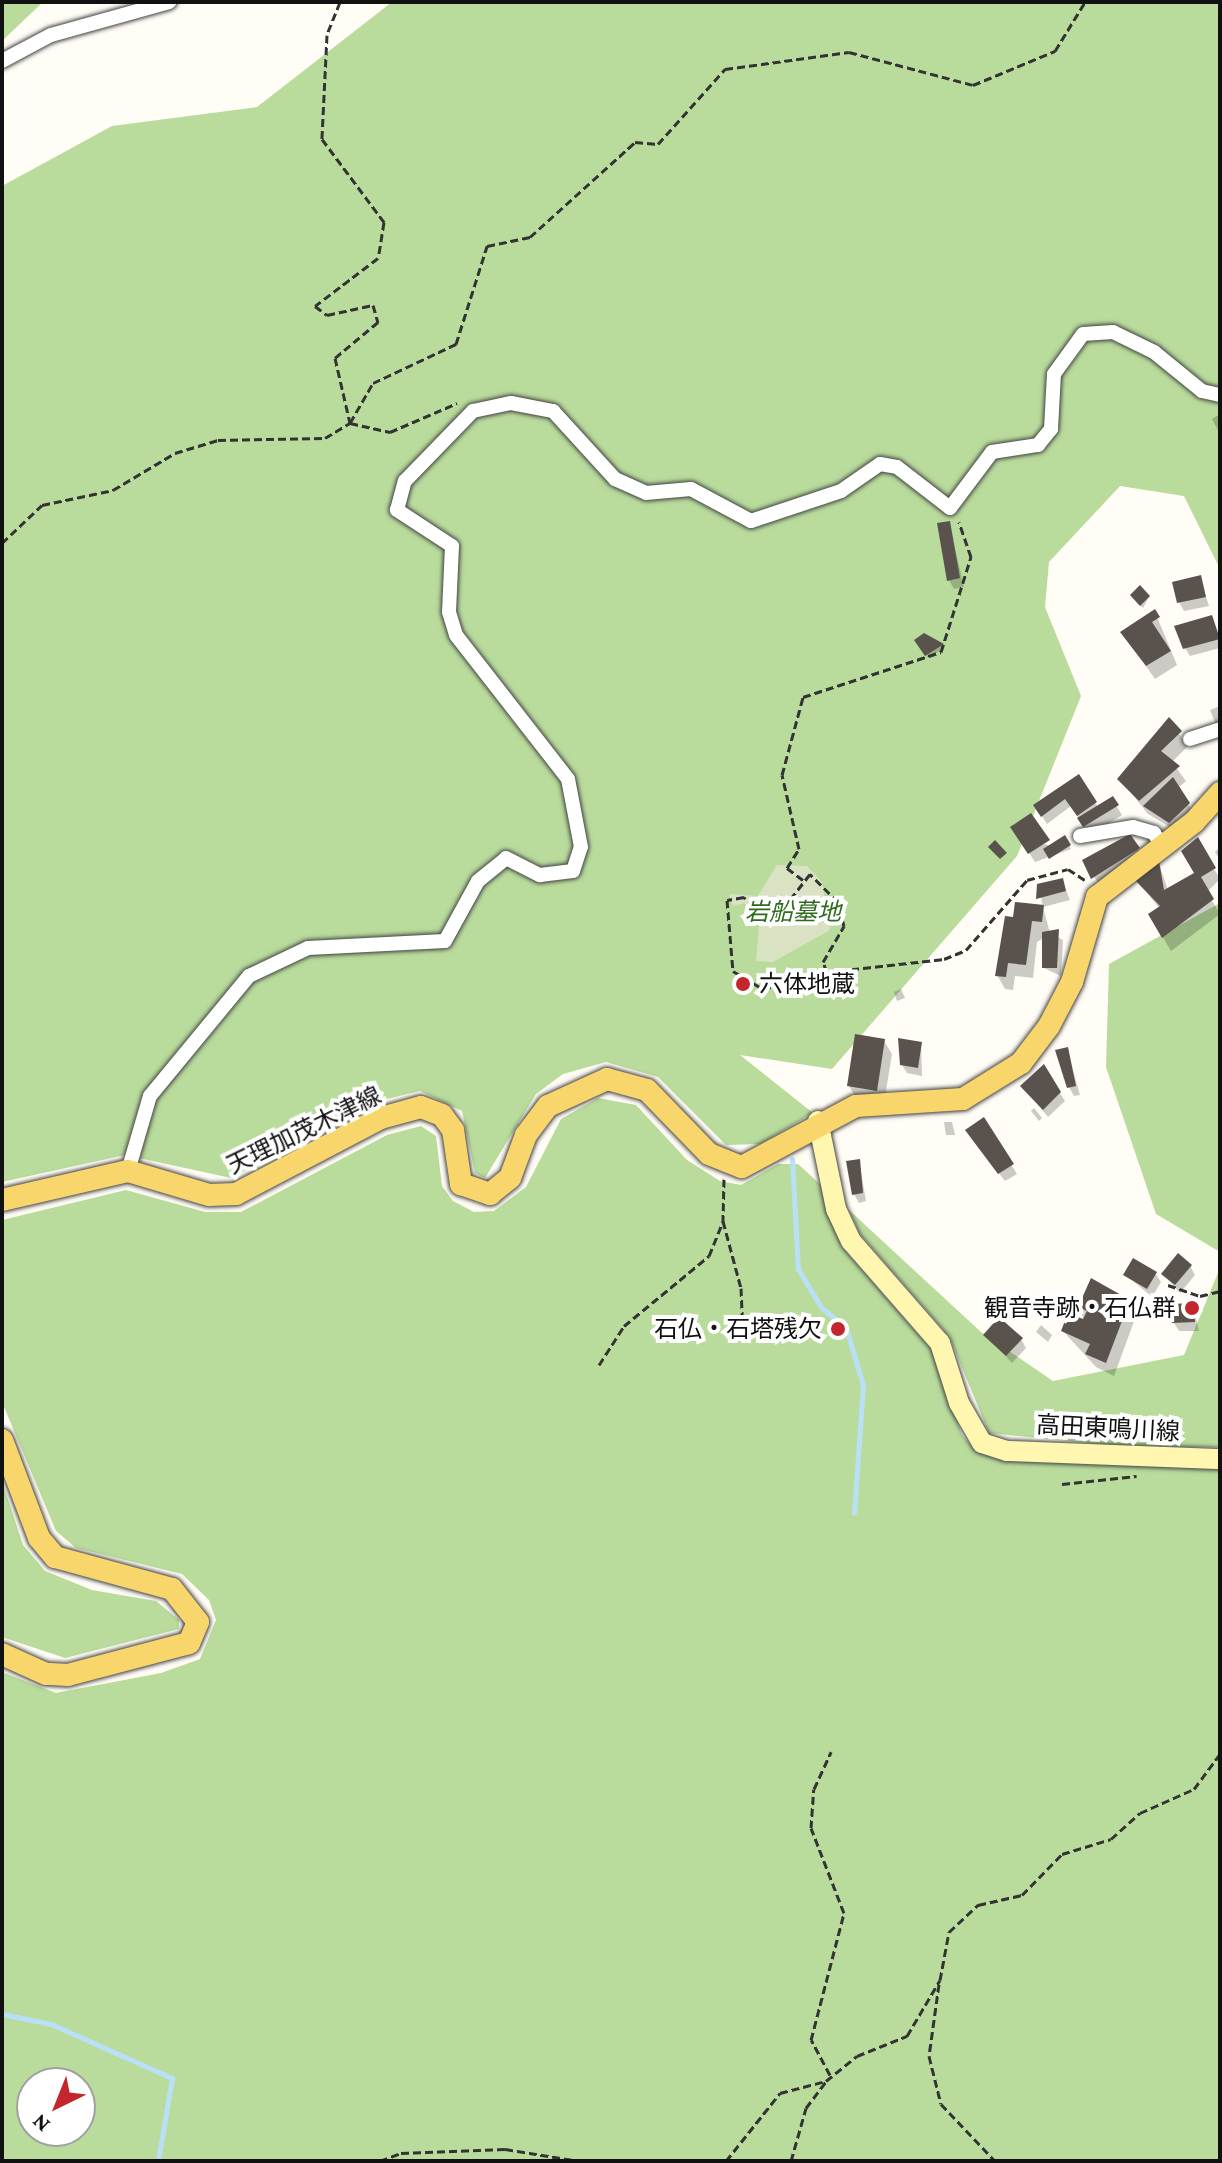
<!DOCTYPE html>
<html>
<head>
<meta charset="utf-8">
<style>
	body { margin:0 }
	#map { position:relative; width:1222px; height:2163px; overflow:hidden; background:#fffdf5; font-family:"Crimson Pro","Noto Sans JP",serif }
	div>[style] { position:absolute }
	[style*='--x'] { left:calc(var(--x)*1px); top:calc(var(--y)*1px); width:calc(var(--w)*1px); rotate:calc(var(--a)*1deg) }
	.forest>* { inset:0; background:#b9dc9c }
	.cemetery>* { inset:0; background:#d9e3c4 }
	.shadow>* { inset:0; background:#0003 }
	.stream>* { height:5px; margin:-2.5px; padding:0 2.5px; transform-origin:2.5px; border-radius:2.5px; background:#b9e0f7 }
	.building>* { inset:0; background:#5a524d }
	.path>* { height:3px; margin-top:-1.5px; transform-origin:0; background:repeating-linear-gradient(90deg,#333 0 8px,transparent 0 12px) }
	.roads { filter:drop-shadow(0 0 2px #444) drop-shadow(0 0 2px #444) }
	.street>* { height:14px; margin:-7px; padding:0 7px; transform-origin:7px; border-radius:7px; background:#fff }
	.secondary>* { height:20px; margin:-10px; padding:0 10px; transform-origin:10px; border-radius:10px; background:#fff6b0 }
	.primary>* { height:22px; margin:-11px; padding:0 11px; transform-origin:11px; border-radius:11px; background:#f9d66b }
	.dots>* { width:22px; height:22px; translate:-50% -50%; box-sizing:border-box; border:4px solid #fff; border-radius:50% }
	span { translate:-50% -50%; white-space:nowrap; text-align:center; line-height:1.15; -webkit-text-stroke:8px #fff; paint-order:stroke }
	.park-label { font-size:24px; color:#2f6b1f; font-style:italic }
	.poi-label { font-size:24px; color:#111 }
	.left { translate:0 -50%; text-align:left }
	.right { translate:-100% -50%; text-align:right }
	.street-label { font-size:24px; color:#111 }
	.frame { position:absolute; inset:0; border:4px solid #111; pointer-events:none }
	.north { position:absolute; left:16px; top:2067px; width:80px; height:80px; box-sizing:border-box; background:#fff; border:2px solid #a0a0a0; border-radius:50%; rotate:223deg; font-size:22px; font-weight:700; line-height:32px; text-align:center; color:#111 }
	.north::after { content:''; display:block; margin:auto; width:28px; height:36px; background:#c4262e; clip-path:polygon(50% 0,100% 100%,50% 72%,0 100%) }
</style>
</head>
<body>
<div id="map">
	<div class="forest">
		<i style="clip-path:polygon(2px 2px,43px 2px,2px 41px)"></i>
		<i style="clip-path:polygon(392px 2px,1220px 2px,1220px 569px,1184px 496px,1120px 486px,1049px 562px,1045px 607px,1081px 696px,1017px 856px,832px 1069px,740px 1055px,813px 1113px,760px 1144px,726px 1145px,658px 1077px,606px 1062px,563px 1074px,536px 1094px,485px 1178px,475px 1173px,462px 1111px,420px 1091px,374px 1102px,231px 1178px,125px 1155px,2px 1182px,2px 186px,112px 126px,257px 107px)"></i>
		<i style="clip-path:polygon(1220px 903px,1220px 1252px,1156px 1214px,1106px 1067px,1109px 964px)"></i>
		<i style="clip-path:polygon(evenodd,598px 1098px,636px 1105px,687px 1160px,720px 1181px,741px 1185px,778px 1164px,798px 1164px,821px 1185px,842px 1247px,931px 1349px,962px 1435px,976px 1451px,1007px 1461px,1220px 1469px,1220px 2161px,2px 2161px,2px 1672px,56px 1693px,161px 1673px,200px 1659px,216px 1620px,209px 1600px,182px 1574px,76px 1548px,56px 1531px,2px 1402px,2px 1220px,126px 1190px,205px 1212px,241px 1212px,387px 1135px,421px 1126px,436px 1136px,442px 1186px,453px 1201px,474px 1212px,494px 1211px,526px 1187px,561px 1119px,598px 1098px,32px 2083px,80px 2083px,80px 2131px,32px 2131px,32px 2083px)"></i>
		<i style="clip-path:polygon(849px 1210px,981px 1332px,1053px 1381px,1184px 1355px,1220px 1268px,1220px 1447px,1128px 1447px,989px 1433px,949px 1336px,860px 1234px)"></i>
		<i style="clip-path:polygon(2px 1481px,23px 1545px,45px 1571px,92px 1590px,156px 1601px,179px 1620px,179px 1629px,65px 1658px,2px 1637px)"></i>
	</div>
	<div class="cemetery">
		<i style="clip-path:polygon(777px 865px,807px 866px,822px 882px,830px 930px,773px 962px,756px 961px,760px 915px,744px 903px,733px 906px,729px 894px,758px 896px)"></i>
	</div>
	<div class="shadow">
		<i style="clip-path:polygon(1220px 414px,1220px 434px,1212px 419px)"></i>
		<i style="clip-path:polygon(949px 523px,964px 587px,954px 589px,949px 580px)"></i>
		<i style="clip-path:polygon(1200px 578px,1209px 606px,1184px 611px,1179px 602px)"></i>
		<i style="clip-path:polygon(1149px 597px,1143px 608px,1134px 599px)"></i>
		<i style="clip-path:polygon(1155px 612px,1177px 665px,1155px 679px,1122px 632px)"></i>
		<i style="clip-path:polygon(1211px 618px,1220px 648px,1190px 656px,1185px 648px)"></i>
		<i style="clip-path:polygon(924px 636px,942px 645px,944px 648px,928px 658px,917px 640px)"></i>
		<i style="clip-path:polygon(1220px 706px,1220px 724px,1216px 725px,1210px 710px)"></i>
		<i style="clip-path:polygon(1169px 720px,1188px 746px,1172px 762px,1186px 781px,1178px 788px,1194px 813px,1175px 830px,1148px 814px,1120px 779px)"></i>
		<i style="clip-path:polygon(1078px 777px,1098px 807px,1112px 799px,1122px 815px,1089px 835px,1071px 806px,1047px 824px,1035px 805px)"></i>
		<i style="clip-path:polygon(1018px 836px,1051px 846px,1065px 838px,1071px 849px,1035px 862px)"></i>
		<i style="clip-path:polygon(1197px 840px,1220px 879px,1207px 892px,1220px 914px,1171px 951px,1150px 915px,1160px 909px,1135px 878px,1159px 864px,1168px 890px,1197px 873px)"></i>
		<i style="clip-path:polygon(1220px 847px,1220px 860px,1215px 852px)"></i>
		<i style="clip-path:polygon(1138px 849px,1143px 857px,1101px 886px,1089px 870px)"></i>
		<i style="clip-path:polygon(1062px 880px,1070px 900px,1043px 907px,1050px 933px,1063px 940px,1061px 976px,1044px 968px,1044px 938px,1037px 942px,1033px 978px,1015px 976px,1013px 990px,1005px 989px,997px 975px,1015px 919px,1043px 907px,1039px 886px)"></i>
		<i style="clip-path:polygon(901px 989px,905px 998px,897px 1001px,894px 992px)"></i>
		<i style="clip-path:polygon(884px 1041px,892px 1054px,884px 1103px,857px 1099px,849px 1086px)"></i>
		<i style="clip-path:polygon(921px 1044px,922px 1076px,907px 1073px,902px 1065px)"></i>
		<i style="clip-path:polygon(1067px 1049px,1080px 1095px,1074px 1096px,1069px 1087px)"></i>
		<i style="clip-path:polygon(1043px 1067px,1065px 1101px,1048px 1117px,1023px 1087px)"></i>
		<i style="clip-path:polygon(1034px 1108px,1042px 1118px,1039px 1121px,1031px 1111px)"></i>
		<i style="clip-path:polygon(983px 1120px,1017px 1174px,1005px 1181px,972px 1139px)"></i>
		<i style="clip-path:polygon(944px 1122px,952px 1122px,955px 1135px,946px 1135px)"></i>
		<i style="clip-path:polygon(859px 1161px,866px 1201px,859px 1203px,854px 1194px)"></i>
		<i style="clip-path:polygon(1190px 1266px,1195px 1275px,1180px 1293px,1163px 1274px)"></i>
		<i style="clip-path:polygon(1156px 1274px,1161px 1282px,1152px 1297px,1126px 1275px)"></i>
		<i style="clip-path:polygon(1128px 1302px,1136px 1316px,1114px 1376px,1096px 1367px,1063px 1331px,1084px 1322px,1080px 1307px)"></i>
		<i style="clip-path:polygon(1193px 1305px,1199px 1331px,1179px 1331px,1174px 1323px)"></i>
		<i style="clip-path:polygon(1041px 1325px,1052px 1335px,1048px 1342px,1036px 1332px)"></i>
		<i style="clip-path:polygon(986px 1335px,1021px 1339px,1026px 1348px,1012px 1363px)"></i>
	</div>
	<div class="stream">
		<i style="--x:792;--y:1159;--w:110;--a:86.9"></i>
		<i style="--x:798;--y:1269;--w:44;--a:58.8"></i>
		<i style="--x:821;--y:1307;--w:33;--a:40"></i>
		<i style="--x:846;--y:1328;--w:59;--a:73.4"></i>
		<i style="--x:863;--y:1385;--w:128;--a:94"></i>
		<i style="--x:2;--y:2014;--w:50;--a:11.5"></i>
		<i style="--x:51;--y:2024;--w:133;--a:24.1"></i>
		<i style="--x:172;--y:2078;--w:84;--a:99.6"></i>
	</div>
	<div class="building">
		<i style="clip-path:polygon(950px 521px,960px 578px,947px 581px,937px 523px)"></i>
		<i style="clip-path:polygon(1201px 575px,1206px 597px,1177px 603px,1172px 582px)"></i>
		<i style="clip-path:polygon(1140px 585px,1150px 596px,1140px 606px,1130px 595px)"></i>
		<i style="clip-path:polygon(1155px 609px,1160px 617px,1152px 622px,1171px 651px,1146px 666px,1120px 632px)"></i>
		<i style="clip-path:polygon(1212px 615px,1220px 639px,1183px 649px,1174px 626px)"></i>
		<i style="clip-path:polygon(924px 633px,944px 644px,925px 656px,914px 640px)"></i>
		<i style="clip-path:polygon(1169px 717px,1182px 731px,1161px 751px,1180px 766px,1139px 801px,1117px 779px)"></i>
		<i style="clip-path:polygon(1079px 774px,1097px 802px,1077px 816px,1065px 799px,1041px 817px,1033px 805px)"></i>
		<i style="clip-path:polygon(1173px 777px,1190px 803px,1169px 823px,1143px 806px)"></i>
		<i style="clip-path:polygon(1113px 796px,1119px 805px,1083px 827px,1077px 818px)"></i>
		<i style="clip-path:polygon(1031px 813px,1050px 840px,1028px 854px,1010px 827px)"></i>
		<i style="clip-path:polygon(1130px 834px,1140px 848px,1091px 879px,1082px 860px)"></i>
		<i style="clip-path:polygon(1065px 835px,1071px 845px,1049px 859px,1043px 849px)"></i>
		<i style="clip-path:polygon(1198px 837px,1216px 868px,1201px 877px,1214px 899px,1162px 938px,1148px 914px,1160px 906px,1132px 877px,1159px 861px,1164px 890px,1194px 873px,1181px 851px)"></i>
		<i style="clip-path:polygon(995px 840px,1007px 853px,1000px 859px,988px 847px)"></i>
		<i style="clip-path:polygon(1063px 878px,1066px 891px,1036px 899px,1037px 884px)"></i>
		<i style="clip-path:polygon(1015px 902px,1044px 905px,1042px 922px,1032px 921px,1026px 965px,1008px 963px,1006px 977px,995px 976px,1005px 916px,1013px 917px)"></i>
		<i style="clip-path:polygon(1059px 929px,1057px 968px,1042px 968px,1042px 932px)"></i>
		<i style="clip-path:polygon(855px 1034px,885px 1039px,877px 1091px,847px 1086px)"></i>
		<i style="clip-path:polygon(898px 1038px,922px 1042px,918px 1068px,900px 1065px)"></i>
		<i style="clip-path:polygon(1068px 1047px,1076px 1086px,1067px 1088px,1055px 1050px)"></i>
		<i style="clip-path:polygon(1044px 1064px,1061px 1092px,1043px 1110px,1020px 1086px)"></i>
		<i style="clip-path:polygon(984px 1117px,1014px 1164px,998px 1174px,965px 1130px)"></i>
		<i style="clip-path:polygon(860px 1159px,863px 1193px,852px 1195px,846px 1161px)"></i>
		<i style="clip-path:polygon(1178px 1253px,1192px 1265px,1175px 1285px,1161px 1274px)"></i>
		<i style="clip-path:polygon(1133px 1258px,1157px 1272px,1147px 1289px,1123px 1275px)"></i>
		<i style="clip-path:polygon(1091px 1278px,1130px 1300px,1106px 1363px,1085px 1354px,1090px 1344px,1061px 1331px,1068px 1313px,1083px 1319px,1087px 1311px,1078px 1307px)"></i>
		<i style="clip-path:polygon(1194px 1303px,1195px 1322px,1172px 1323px,1171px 1304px)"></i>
		<i style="clip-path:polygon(999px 1317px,1023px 1338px,1006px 1356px,983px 1335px)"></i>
	</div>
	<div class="path">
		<i style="--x:340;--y:2;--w:35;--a:112"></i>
		<i style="--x:327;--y:35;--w:104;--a:92.8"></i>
		<i style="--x:322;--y:139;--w:104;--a:53.2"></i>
		<i style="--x:384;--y:222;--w:36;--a:99"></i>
		<i style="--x:378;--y:258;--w:79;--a:142.7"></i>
		<i style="--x:315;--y:306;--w:15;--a:37"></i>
		<i style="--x:327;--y:315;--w:47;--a:-12.3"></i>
		<i style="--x:373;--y:305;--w:18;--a:74"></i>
		<i style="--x:378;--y:322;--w:56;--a:140.1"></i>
		<i style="--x:335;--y:358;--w:67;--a:77"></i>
		<i style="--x:350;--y:423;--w:46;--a:-60.1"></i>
		<i style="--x:373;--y:383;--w:92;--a:-25.2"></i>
		<i style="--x:456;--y:344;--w:103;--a:-72.4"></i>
		<i style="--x:487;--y:246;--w:44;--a:-11.8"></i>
		<i style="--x:530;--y:237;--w:142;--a:-42.1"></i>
		<i style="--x:635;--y:142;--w:23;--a:5"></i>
		<i style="--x:658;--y:144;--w:101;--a:-48.2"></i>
		<i style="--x:725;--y:69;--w:125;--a:-7.8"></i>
		<i style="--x:849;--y:52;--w:128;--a:14.9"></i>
		<i style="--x:973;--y:85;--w:89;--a:-22.5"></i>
		<i style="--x:1055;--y:51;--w:57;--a:-58.5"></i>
		<i style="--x:2;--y:543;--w:55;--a:-43.5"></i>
		<i style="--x:42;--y:505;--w:73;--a:-11.9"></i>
		<i style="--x:113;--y:490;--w:72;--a:-30.8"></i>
		<i style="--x:175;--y:453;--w:45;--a:-16.8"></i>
		<i style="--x:218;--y:440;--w:107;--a:-1.1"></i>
		<i style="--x:325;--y:438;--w:29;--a:-31"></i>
		<i style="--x:350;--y:423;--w:41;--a:12.7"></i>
		<i style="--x:390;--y:432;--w:73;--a:-23.4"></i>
		<i style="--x:803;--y:880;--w:20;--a:-143"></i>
		<i style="--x:787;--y:868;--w:22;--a:-58"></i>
		<i style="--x:799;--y:849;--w:76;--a:-102.9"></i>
		<i style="--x:782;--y:775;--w:81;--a:-74.9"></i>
		<i style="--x:803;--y:697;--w:145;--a:-18.1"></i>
		<i style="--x:941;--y:652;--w:100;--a:-72.5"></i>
		<i style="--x:971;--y:557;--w:37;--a:-109"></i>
		<i style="--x:827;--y:972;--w:11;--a:-112"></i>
		<i style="--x:823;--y:962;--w:42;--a:-59.7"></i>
		<i style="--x:844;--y:926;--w:25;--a:-104"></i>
		<i style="--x:838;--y:902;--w:40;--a:-135"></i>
		<i style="--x:810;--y:874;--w:57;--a:127.9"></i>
		<i style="--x:775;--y:919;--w:38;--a:-145"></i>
		<i style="--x:744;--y:897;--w:17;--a:170"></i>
		<i style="--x:727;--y:900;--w:71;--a:85.2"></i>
		<i style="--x:733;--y:971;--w:35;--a:31"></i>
		<i style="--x:763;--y:989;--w:66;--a:-14.9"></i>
		<i style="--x:827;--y:972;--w:118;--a:-6.3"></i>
		<i style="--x:944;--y:959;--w:24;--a:-22"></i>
		<i style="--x:966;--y:950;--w:93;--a:-48.9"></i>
		<i style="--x:1027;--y:880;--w:42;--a:-15"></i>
		<i style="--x:1068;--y:869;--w:20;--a:33"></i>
		<i style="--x:724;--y:1179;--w:42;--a:91.4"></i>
		<i style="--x:723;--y:1221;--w:69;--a:75"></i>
		<i style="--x:741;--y:1288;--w:46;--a:87.5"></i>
		<i style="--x:1168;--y:1285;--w:34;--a:19"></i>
		<i style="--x:1200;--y:1296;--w:21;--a:-14"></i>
		<i style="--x:599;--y:1365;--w:46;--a:-57.3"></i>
		<i style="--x:624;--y:1326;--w:110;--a:-39.5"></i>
		<i style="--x:709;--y:1256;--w:38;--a:-68"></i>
		<i style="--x:1062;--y:1484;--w:75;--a:-6.1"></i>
		<i style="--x:939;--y:1984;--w:73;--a:97.9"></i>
		<i style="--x:929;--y:2056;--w:49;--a:76"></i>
		<i style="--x:941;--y:2104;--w:79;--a:46.5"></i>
		<i style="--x:830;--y:2075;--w:40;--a:-118"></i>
		<i style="--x:811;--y:2040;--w:131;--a:-75.4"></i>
		<i style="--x:844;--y:1913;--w:91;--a:-111.2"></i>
		<i style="--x:811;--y:1828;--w:39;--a:-86"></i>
		<i style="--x:814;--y:1789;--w:41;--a:-65.3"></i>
		<i style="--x:380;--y:2161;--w:22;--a:-21"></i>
		<i style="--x:401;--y:2153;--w:104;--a:-2.2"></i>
		<i style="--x:505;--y:2149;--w:75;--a:9.2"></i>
		<i style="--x:726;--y:2161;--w:87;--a:-51.5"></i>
		<i style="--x:780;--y:2093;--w:48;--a:-14.6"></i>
		<i style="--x:826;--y:2081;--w:40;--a:-39"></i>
		<i style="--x:857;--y:2056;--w:54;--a:-21.8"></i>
		<i style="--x:907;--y:2036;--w:65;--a:-59.5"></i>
		<i style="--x:940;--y:1980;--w:49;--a:-79.4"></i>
		<i style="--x:949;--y:1932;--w:40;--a:-43"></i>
		<i style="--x:978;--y:1905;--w:45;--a:-12.8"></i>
		<i style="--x:1022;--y:1895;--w:57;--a:-45.7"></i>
		<i style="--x:1062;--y:1854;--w:51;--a:-17"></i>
		<i style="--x:1111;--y:1839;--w:39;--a:-42"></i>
		<i style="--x:1140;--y:1813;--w:59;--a:-24"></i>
		<i style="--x:1194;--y:1789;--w:44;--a:-53.4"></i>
		<i style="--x:791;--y:2161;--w:55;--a:-74.2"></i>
		<i style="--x:806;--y:2108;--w:34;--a:-53"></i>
	</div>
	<div class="roads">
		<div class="street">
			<i style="--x:2;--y:61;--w:55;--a:-28"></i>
			<i style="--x:51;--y:35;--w:123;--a:-15.6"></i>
			<i style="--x:1190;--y:739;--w:32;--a:-18"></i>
			<i style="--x:1080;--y:836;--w:54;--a:-9.6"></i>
			<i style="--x:1133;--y:827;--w:22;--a:16"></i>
			<i style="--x:1154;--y:833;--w:17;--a:59"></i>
			<i style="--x:128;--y:1171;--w:78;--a:-73.7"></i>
			<i style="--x:150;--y:1096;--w:156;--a:-50.5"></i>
			<i style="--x:249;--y:976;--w:65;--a:-25.4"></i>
			<i style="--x:308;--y:948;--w:137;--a:-2.9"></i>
			<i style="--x:445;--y:941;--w:68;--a:-61.2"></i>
			<i style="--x:478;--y:881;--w:36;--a:-39"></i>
			<i style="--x:506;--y:858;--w:38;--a:27"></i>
			<i style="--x:540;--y:875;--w:33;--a:-7"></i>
			<i style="--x:573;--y:871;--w:25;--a:-72"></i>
			<i style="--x:581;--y:847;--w:69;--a:-100.8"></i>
			<i style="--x:568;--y:779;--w:182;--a:-127.9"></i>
			<i style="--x:456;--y:635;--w:24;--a:-107"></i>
			<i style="--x:449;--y:612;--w:66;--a:-87.4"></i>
			<i style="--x:452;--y:546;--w:66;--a:-146.8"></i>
			<i style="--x:397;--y:510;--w:30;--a:-75"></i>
			<i style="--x:405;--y:481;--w:98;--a:-45.8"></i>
			<i style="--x:473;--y:411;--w:39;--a:-12"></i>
			<i style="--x:511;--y:403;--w:43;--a:10.8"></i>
			<i style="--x:553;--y:411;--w:92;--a:47.6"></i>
			<i style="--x:615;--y:479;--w:34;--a:24"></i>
			<i style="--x:646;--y:493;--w:45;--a:-5.1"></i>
			<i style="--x:691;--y:489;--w:68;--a:28.1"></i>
			<i style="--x:751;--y:521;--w:95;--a:-18.4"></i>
			<i style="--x:841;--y:491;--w:47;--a:-34.7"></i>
			<i style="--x:880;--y:464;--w:17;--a:10"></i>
			<i style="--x:897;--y:467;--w:67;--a:37.7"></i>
			<i style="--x:950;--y:508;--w:70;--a:-53.1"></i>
			<i style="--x:992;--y:452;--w:47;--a:-8.7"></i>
			<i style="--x:1038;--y:445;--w:21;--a:-51"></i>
			<i style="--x:1051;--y:429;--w:55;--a:-86.9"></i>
			<i style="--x:1054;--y:374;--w:49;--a:-54.1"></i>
			<i style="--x:1083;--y:334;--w:30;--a:-4"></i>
			<i style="--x:1113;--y:332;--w:46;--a:26"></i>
			<i style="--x:1154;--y:352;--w:62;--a:39.1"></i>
			<i style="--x:1202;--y:391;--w:18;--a:13"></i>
		</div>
		<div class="secondary">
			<i style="--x:818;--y:1121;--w:90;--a:78.4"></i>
			<i style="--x:836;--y:1209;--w:35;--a:65"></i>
			<i style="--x:851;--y:1241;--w:135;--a:48.9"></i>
			<i style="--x:940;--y:1343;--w:63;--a:72.4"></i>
			<i style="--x:959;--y:1403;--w:46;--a:60.1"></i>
			<i style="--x:982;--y:1443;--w:26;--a:18"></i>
			<i style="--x:1007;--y:1451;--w:213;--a:2.2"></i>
		</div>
		<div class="primary">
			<i style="--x:2;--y:1200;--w:129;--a:-13"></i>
			<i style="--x:128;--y:1171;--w:84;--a:16.5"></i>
			<i style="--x:209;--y:1195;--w:27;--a:-2"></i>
			<i style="--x:236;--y:1194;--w:164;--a:-27.7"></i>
			<i style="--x:381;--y:1118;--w:41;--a:-15.4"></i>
			<i style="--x:421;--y:1107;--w:22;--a:21"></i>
			<i style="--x:442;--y:1115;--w:19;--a:54"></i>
			<i style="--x:453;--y:1130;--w:55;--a:81.6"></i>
			<i style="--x:461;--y:1184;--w:31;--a:19"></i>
			<i style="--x:490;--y:1194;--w:26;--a:-39"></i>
			<i style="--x:510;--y:1178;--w:46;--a:-69.6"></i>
			<i style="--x:526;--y:1135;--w:36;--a:-53"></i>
			<i style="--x:548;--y:1106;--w:65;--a:-24.6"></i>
			<i style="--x:607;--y:1079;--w:41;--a:15.4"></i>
			<i style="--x:647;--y:1090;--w:89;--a:45.9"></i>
			<i style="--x:709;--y:1154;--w:35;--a:22"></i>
			<i style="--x:742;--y:1167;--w:129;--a:-28.2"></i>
			<i style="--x:856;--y:1106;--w:107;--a:-3.7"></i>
			<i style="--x:963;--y:1099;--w:68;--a:-31.8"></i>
			<i style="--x:1021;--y:1063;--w:46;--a:-52.9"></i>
			<i style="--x:1049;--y:1026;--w:50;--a:-62.4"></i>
			<i style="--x:1072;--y:982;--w:89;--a:-73.6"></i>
			<i style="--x:1097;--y:897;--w:123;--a:-37.7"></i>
			<i style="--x:1194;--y:822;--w:39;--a:-48"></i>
			<i style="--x:2;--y:1440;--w:105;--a:69.3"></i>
			<i style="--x:39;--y:1538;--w:25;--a:50"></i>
			<i style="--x:55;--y:1557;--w:121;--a:15.3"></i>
			<i style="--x:172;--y:1589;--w:42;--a:51.8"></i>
			<i style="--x:198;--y:1622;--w:23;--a:113"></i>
			<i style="--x:189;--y:1643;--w:125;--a:165.2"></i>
			<i style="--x:68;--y:1675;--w:22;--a:-177"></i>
			<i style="--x:46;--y:1674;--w:48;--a:-155.6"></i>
		</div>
	</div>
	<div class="dots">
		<i style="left:743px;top:984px;background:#c4262e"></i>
		<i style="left:1192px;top:1308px;background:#c4262e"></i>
		<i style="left:838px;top:1329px;background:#c4262e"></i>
	</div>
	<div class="park-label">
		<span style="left:793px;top:912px">岩船墓地</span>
	</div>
	<div class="poi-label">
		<span class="left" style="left:759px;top:984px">六体地蔵</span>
		<span class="right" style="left:1176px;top:1308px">観音寺跡・石仏群</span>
		<span class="right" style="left:822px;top:1329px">石仏・石塔残欠</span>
	</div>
	<div class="street-label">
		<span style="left:304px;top:1130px;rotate:-26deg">天理加茂木津線</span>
		<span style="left:1108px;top:1428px;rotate:3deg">高田東鳴川線</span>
	</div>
	<div class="frame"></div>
	<div class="north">N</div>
</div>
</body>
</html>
